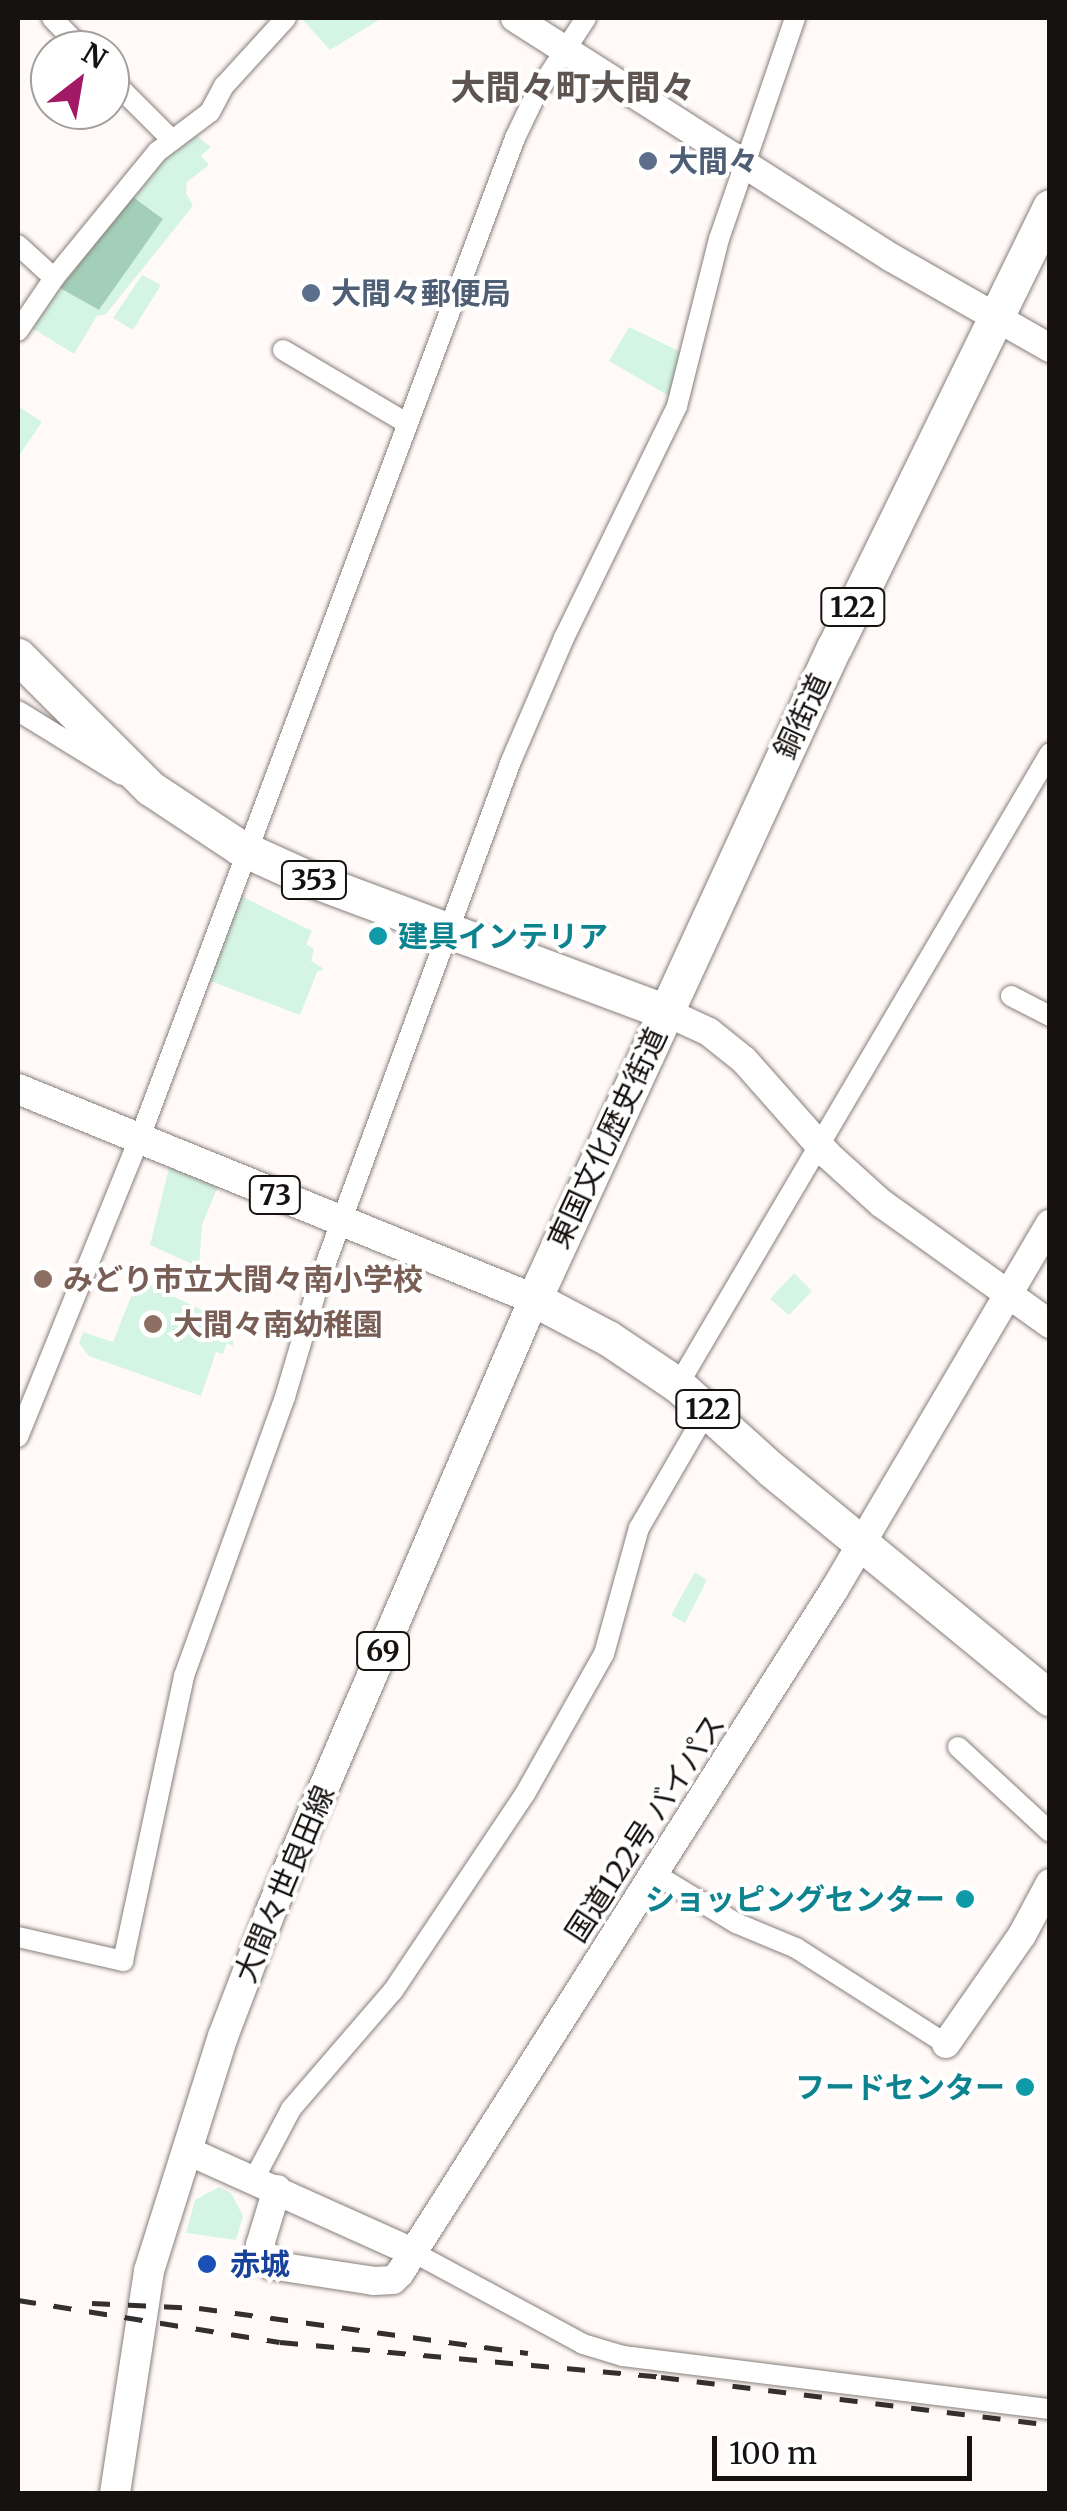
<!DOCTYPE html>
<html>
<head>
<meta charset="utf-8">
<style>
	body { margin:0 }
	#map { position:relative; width:1067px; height:2511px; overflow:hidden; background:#fffaf8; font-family:Merriweather,"Noto Sans JP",serif }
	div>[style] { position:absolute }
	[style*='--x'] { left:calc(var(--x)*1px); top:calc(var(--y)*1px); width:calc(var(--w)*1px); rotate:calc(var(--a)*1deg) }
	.green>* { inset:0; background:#d5f5e4 }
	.forest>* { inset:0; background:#a3cfb8 }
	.roads { filter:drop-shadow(0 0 2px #887e7a) drop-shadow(0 0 2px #887e7a) }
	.street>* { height:20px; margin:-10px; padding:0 10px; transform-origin:10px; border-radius:10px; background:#fff }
	.secondary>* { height:28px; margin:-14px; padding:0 14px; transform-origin:14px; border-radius:14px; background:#fff }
	.primary>* { height:30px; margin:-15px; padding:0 15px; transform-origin:15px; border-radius:15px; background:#fff }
	.highway>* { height:35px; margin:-17.5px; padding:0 17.5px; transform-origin:17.5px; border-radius:17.5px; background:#fff }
	.rail>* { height:5px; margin-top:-2.5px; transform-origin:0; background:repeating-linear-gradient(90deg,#332f2d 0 18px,transparent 0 36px) }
	.dots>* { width:28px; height:28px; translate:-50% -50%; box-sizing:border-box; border:5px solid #fff; border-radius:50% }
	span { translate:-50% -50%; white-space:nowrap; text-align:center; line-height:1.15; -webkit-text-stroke:8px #fff; paint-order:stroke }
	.shield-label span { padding:2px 8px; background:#fff; border:2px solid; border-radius:8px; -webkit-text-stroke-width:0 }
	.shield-label { font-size:28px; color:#161210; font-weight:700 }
	.service-label { font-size:30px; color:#4e5e75; font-weight:700 }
	.left { translate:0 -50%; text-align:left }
	.street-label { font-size:30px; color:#161210 }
	.culture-label { font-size:30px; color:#0d838f; font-weight:700 }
	.right { translate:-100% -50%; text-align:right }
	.education-label { font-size:30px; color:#785e54; font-weight:700 }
	.transit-label { font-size:30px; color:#164399; font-weight:700 }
	.quarter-label { font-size:35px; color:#5e5450; font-weight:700 }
	.frame { position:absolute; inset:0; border:20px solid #161210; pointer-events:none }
	.north { position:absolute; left:30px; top:30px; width:100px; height:100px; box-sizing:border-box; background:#fff; border:2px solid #a2a09f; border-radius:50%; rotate:31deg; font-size:28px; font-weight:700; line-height:40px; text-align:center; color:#161210 }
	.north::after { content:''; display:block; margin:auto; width:35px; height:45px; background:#a21a66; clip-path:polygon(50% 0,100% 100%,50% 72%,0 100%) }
	.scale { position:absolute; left:712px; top:2436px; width:260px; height:45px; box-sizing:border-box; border:5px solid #161210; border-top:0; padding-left:12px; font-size:30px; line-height:35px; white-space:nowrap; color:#161210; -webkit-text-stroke:8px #fff; paint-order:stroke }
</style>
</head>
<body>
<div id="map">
	<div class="green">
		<i style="clip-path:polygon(301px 18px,382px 18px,330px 50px)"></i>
		<i style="clip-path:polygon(193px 133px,211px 147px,201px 156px,209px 165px,187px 182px,186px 193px,193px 206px,106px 314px,97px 316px,74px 354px,32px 328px,60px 288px,100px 309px,162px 218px,133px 197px,175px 146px)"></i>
		<i style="clip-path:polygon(142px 275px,161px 285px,133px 330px,113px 318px)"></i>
		<i style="clip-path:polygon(629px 327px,683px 353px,669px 396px,609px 361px)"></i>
		<i style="clip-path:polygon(18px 406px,42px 422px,18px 457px)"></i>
		<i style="clip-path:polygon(237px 894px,312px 931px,306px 944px,314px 949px,311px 961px,324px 969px,317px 972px,300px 1015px,205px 979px)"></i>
		<i style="clip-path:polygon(170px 1164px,219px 1184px,202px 1225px,199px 1267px,150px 1245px)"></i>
		<i style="clip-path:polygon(794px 1273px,812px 1291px,789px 1315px,770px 1299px)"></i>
		<i style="clip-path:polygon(141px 1281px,204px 1311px,198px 1321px,220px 1333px,226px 1326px,233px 1331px,233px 1346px,227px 1343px,223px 1354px,216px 1352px,201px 1396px,89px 1356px,79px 1343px,83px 1332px,113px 1342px,136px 1284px)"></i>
		<i style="clip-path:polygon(695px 1572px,707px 1580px,685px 1623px,671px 1615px)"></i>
		<i style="clip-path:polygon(219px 2187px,231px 2193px,243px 2216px,236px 2240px,186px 2233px,195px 2200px)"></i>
	</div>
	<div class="forest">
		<i style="clip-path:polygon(133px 197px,163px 219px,99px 310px,60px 288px)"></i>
	</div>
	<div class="roads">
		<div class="street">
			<i style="--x:52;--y:18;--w:45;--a:45.9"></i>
			<i style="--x:110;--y:78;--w:88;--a:45"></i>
			<i style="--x:18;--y:245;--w:49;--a:42.5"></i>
			<i style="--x:18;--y:331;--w:64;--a:-55.8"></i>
			<i style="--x:54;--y:278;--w:163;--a:-50.7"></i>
			<i style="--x:157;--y:152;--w:66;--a:-37"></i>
			<i style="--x:210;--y:112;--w:30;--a:-62"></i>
			<i style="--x:224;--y:86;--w:92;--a:-47.6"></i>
			<i style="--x:283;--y:350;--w:145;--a:30.6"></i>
			<i style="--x:18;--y:711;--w:122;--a:31.6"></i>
			<i style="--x:1011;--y:996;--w:44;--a:27.1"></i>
			<i style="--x:678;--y:1385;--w:733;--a:-59.52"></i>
			<i style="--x:18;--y:1437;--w:329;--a:-67.9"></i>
			<i style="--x:142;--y:1132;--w:1062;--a:-69.43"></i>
			<i style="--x:515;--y:138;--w:47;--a:-64.5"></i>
			<i style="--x:535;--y:96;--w:93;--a:-56.8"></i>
			<i style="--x:958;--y:1747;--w:125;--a:42.7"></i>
			<i style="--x:655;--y:1874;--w:95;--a:31.2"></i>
			<i style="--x:736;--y:1923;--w:65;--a:22.6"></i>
			<i style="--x:796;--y:1948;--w:178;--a:32.6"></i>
			<i style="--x:18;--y:1937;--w:108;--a:12.9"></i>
			<i style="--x:123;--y:1961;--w:291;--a:-77.9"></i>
			<i style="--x:184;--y:1676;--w:297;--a:-70.1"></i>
			<i style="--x:285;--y:1397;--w:123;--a:-73.5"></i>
			<i style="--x:320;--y:1279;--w:552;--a:-69.76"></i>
			<i style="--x:511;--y:761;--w:134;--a:-66.7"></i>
			<i style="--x:564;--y:638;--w:258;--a:-64"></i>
			<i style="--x:677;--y:406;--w:172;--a:-75.9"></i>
			<i style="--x:719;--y:239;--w:234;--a:-71"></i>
			<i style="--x:254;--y:2179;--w:79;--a:-62.1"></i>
			<i style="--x:291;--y:2109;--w:156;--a:-49.2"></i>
			<i style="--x:393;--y:1991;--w:237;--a:-56.2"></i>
			<i style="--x:525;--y:1794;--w:161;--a:-60.6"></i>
			<i style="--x:604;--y:1654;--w:131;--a:-74.5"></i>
			<i style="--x:639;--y:1528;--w:138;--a:-59.9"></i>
			<i style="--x:413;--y:2252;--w:193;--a:28.4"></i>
			<i style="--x:583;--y:2344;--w:42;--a:16.7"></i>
			<i style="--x:623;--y:2356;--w:430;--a:7.1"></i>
		</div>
		<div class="secondary">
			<i style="--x:515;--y:18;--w:447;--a:32.5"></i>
			<i style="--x:892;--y:258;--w:182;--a:29.7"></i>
			<i style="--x:666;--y:1012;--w:47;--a:24.9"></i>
			<i style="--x:709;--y:1032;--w:45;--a:38.7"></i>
			<i style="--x:744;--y:1060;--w:127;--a:48.5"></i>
			<i style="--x:828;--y:1155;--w:72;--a:42.2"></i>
			<i style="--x:881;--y:1203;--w:208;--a:35.6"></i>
			<i style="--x:946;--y:2044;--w:133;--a:-55.1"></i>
			<i style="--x:1022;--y:1935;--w:59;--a:-61.7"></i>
			<i style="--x:190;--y:2152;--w:244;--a:24.2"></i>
			<i style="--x:277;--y:2189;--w:59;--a:106.9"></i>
			<i style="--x:260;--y:2245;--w:22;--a:63"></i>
			<i style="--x:270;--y:2265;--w:105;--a:8.7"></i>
			<i style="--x:374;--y:2281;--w:19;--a:-3"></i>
			<i style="--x:393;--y:2280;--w:10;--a:-45"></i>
			<i style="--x:400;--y:2273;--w:809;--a:-57.57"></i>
			<i style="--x:834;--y:1590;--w:425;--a:-59.5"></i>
		</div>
		<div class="primary">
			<i style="--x:18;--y:1089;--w:557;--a:22.15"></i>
			<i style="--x:534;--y:1299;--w:663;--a:113.28"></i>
			<i style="--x:272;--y:1908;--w:137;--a:110.9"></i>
			<i style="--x:223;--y:2036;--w:246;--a:107.5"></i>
			<i style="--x:149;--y:2271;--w:226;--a:98.7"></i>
		</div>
		<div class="highway">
			<i style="--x:1050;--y:207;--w:490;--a:116.1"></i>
			<i style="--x:834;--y:647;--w:718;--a:114.71"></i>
			<i style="--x:534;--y:1299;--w:84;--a:27.8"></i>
			<i style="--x:608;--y:1338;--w:84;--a:33.9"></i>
			<i style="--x:678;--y:1385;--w:127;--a:42.1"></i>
			<i style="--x:772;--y:1470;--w:360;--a:39.4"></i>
			<i style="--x:18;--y:656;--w:187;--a:45"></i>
			<i style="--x:150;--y:788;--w:107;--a:33.5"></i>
			<i style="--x:239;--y:847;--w:72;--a:24.4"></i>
			<i style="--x:305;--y:877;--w:385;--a:20.5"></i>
		</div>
	</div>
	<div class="rail">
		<i style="--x:18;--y:2300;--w:265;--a:9.1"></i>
		<i style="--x:280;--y:2342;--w:383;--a:5.2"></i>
		<i style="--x:661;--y:2377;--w:392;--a:7"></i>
		<i style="--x:92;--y:2303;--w:107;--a:2.7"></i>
		<i style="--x:199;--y:2308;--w:332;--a:7.8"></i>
	</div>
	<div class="dots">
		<i style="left:648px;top:161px;background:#5c6f8a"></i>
		<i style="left:311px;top:293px;background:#5c6f8a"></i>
		<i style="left:378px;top:936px;background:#0f9aa8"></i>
		<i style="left:43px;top:1279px;background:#8d6e63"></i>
		<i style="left:153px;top:1324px;background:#8d6e63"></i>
		<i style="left:965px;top:1899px;background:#0f9aa8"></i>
		<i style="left:1025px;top:2087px;background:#0f9aa8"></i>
		<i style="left:207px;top:2264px;background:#1a4fb4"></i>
	</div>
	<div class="shield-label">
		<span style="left:853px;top:607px">122</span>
		<span style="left:314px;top:880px">353</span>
		<span style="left:275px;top:1195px">73</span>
		<span style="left:708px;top:1409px">122</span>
		<span style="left:383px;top:1651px">69</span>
	</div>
	<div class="service-label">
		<span class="left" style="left:668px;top:161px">大間々</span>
		<span class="left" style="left:331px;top:293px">大間々郵便局</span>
	</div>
	<div class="street-label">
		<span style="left:802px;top:716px;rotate:-65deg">銅街道</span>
		<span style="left:607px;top:1138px;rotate:-65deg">東国文化歴史街道</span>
		<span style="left:645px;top:1828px;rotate:-57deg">国道122号 バイパス</span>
		<span style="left:284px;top:1884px;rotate:-67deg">大間々世良田線</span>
	</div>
	<div class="culture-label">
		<span class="left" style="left:398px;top:936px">建具インテリア</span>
		<span class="right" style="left:945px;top:1899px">ショッピングセンター</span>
		<span class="right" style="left:1005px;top:2087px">フードセンター</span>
	</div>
	<div class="education-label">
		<span class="left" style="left:63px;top:1279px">みどり市立大間々南小学校</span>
		<span class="left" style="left:173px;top:1324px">大間々南幼稚園</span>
	</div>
	<div class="transit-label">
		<span class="left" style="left:230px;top:2264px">赤城</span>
	</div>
	<div class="quarter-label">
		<span style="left:573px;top:88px">大間々町大間々</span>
	</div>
	<div class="frame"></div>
	<div class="north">N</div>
	<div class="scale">100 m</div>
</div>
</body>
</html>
